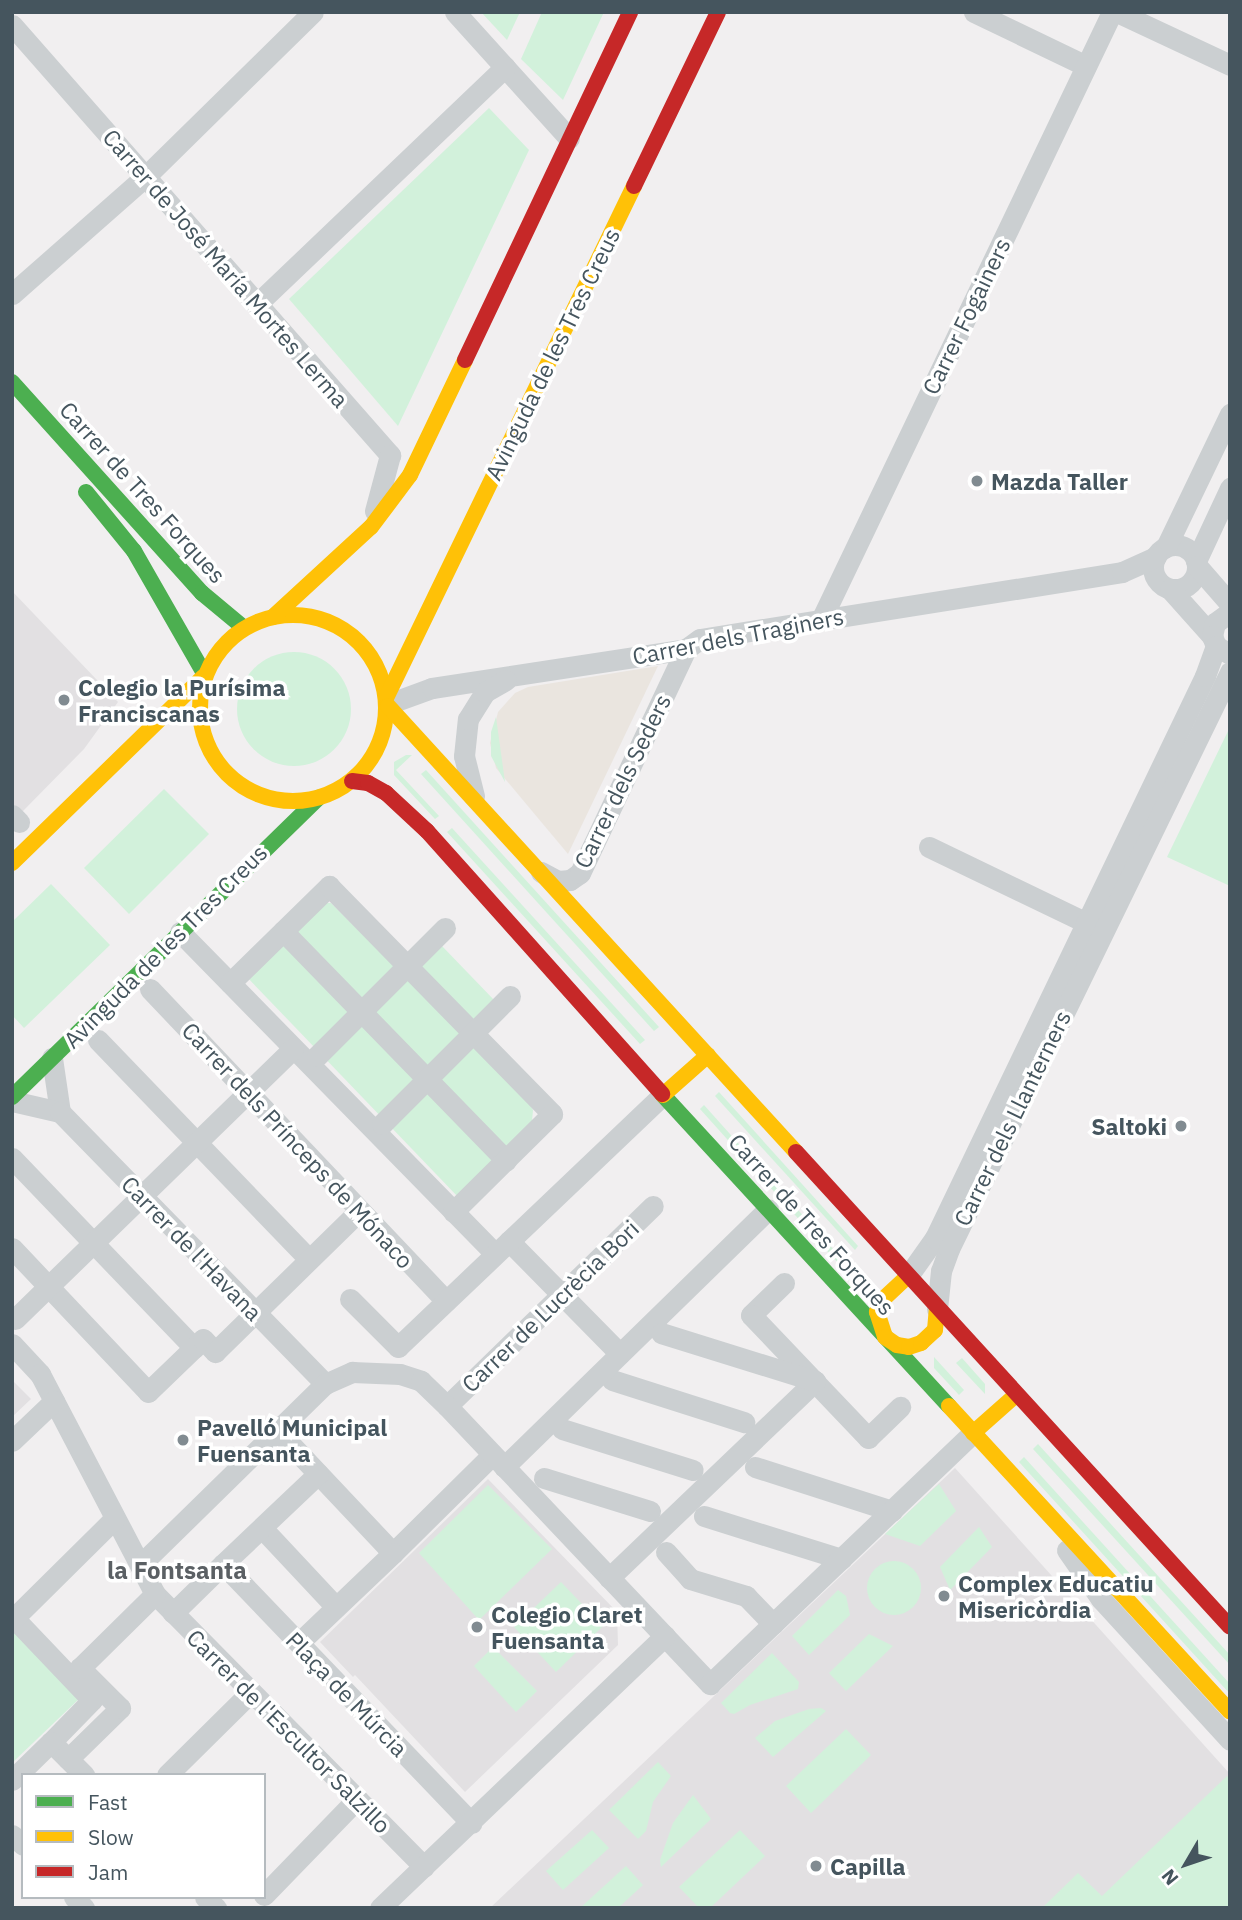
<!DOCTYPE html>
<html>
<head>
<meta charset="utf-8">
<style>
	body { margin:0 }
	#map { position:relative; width:1242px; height:1920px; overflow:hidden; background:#f1eff0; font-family:"IBM Plex Sans",sans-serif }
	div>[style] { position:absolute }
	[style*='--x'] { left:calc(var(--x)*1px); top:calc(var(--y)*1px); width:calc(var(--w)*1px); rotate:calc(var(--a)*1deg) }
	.commercial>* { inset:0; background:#eae5df }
	.education>* { inset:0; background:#e2e0e2 }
	.green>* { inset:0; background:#d2f1db }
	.round { border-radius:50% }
	.street>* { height:21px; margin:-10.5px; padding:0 10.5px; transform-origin:10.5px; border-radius:10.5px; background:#cbcfd1 }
	.street>.ring { margin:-10.5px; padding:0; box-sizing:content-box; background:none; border:21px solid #cbcfd1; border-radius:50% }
	.fast>* { height:16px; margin:-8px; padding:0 8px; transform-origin:8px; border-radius:8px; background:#4caf50 }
	.slow>* { height:16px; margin:-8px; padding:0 8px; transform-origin:8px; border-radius:8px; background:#ffc107 }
	.slow>.ring { margin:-8px; padding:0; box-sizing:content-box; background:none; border:16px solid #ffc107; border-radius:50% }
	.jam>* { height:16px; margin:-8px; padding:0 8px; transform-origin:8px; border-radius:8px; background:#c62828 }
	.dots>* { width:19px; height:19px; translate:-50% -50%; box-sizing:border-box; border:4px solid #fff; border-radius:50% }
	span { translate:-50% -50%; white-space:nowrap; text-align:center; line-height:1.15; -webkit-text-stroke:7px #fff; paint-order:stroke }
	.street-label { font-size:23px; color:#45555e }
	.poi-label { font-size:23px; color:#45555e; font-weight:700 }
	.left { translate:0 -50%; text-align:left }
	.right { translate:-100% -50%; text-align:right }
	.neighbourhood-label { font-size:24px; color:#5b6064; font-weight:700 }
	.frame { position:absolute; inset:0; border:14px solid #45555e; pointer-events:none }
	.legend { position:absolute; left:21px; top:1773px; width:245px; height:126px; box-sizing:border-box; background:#fff; border:2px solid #b5bbbf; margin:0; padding:9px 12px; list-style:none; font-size:21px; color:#45555e }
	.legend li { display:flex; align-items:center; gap:14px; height:35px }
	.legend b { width:35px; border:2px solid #b5bbbf }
	.north { position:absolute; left:1151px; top:1829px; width:70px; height:70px; -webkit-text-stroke:5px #fff; paint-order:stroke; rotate:231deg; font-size:19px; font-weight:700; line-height:28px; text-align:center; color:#45555e }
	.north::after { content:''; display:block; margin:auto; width:24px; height:32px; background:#45555e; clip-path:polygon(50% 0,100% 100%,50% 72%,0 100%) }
</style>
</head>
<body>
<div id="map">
	<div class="commercial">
		<i style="clip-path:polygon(658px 666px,568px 854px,496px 768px,490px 743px,498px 712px,515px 693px,528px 687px)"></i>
	</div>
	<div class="education">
		<i style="clip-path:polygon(12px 591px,118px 702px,84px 749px,23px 811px,12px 808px)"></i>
		<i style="clip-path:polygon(12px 1380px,31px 1399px,12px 1417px)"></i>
		<i style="clip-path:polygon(955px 1468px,1230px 1774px,1230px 1908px,490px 1908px)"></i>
		<i style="clip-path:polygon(488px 1479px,617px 1612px,618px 1645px,465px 1792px,355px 1675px,353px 1677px,320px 1642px)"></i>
	</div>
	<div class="green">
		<i style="clip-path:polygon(481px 12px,520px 12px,507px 40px)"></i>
		<i style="clip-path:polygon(542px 12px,604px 12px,563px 100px,521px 59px)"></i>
		<i style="clip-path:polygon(489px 108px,529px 150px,398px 426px,289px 299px)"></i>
		<i class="round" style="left:237px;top:652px;width:114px;height:114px"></i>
		<i style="clip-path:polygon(496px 717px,505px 782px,491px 756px,491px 732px)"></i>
		<i style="clip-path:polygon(1230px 727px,1230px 886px,1167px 857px)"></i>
		<i style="clip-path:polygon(406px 755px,412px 755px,396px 770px,439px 816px,435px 819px,394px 775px,394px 762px)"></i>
		<i style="clip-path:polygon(426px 770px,659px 1027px,654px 1031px,421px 774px)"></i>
		<i style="clip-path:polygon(164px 789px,209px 834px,129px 914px,84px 868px)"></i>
		<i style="clip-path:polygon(452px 828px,645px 1040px,640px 1044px,447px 832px)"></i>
		<i style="clip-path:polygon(51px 884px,110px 945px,24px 1028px,12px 1015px,12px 922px)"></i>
		<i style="clip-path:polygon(322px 903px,331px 903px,527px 1099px,533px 1110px,532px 1121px,459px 1198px,245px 975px)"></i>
		<i style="clip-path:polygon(441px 945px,496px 1002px,474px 1023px,419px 967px)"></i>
		<i style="clip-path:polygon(719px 1092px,858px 1246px,855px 1250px,715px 1096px)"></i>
		<i style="clip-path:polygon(704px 1105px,843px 1260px,839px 1264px,700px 1109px)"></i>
		<i style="clip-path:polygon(934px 1357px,964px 1390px,959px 1395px,934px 1368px)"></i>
		<i style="clip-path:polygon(962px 1358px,985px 1384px,985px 1394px,956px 1363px)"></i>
		<i style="clip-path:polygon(1038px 1444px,1230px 1655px,1230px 1665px,1033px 1449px)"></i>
		<i style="clip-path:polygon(1024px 1457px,1230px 1684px,1230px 1694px,1019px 1462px)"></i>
		<i style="clip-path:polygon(939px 1484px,956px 1511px,920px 1546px,885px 1534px)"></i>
		<i style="clip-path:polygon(488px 1485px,552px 1549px,479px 1620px,419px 1553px)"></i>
		<i style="clip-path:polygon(979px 1527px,992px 1547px,950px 1590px,940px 1567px)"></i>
		<i class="round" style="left:867px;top:1561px;width:54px;height:54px"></i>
		<i style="clip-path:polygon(561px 1582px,603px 1626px,556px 1672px,514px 1627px)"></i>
		<i style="clip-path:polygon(838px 1590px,846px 1596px,850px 1615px,809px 1655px,792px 1636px)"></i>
		<i style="clip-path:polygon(12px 1627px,80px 1698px,12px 1763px)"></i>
		<i style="clip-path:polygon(869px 1634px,893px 1646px,846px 1691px,829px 1673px)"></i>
		<i style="clip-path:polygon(493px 1647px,537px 1691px,516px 1712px,474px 1666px)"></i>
		<i style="clip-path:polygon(772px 1653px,799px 1682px,798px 1689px,750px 1705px,734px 1714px,730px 1713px,721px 1703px)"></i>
		<i style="clip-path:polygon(821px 1708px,826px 1711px,773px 1757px,755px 1738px,775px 1721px,809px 1709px)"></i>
		<i style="clip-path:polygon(846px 1729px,871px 1755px,811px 1813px,786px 1786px)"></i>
		<i style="clip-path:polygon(658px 1762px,671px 1776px,653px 1802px,646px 1831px,638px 1839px,609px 1810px)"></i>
		<i style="clip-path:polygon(1227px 1776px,1230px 1779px,1230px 1908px,1042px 1908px,1078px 1873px,1102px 1896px)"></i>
		<i style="clip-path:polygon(693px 1795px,711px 1819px,661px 1867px,660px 1860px,673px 1823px)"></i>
		<i style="clip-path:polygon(592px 1830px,609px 1848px,563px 1890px,546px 1871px)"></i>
		<i style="clip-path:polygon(740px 1830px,765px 1856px,710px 1908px,699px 1908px,679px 1887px)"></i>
		<i style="clip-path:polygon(626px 1866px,643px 1885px,618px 1908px,580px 1908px)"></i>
	</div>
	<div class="street">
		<i style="--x:455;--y:12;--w:170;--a:47.9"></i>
		<i style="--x:974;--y:12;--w:124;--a:25.7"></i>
		<i style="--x:1117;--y:12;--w:125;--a:25.1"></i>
		<i style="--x:12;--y:25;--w:573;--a:48.68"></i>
		<i style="--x:390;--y:455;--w:58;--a:105"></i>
		<i style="--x:12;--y:294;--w:179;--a:-41.4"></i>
		<i style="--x:146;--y:176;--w:234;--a:-44.5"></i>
		<i style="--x:257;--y:304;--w:343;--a:-43.7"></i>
		<i class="ring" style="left:1153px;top:545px;width:23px;height:23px"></i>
		<i style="--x:1166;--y:547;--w:148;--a:-64.3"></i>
		<i style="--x:1196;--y:561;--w:81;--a:-65"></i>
		<i style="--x:1197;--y:566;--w:50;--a:49"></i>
		<i style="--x:1170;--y:589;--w:63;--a:48.2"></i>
		<i style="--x:1230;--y:612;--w:19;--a:144"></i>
		<i style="--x:1215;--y:623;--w:13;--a:103"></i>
		<i style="--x:1212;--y:636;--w:11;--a:68"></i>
		<i style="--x:1216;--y:646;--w:16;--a:30"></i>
		<i style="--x:821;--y:620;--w:674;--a:-64.42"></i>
		<i style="--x:388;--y:704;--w:47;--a:-20"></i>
		<i style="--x:432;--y:688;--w:257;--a:-8.7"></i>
		<i style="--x:686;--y:649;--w:17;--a:-36"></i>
		<i style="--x:700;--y:639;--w:427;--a:-9"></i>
		<i style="--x:1122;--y:572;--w:37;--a:-24"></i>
		<i style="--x:474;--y:796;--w:41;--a:-104"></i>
		<i style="--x:464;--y:756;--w:37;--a:-84"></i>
		<i style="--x:468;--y:719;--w:32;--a:-58"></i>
		<i style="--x:485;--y:692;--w:24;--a:-30"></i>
		<i style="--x:12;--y:815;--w:10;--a:45"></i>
		<i style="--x:929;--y:847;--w:187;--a:25.7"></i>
		<i style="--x:541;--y:872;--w:19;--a:28"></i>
		<i style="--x:558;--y:881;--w:12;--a:-5"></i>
		<i style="--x:570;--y:880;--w:12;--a:-35"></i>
		<i style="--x:580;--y:873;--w:248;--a:-64.7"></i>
		<i style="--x:283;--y:931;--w:320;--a:45.8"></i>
		<i style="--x:180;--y:932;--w:450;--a:45.6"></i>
		<i style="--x:230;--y:983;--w:139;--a:-44.4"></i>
		<i style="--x:329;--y:886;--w:319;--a:45.6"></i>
		<i style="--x:552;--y:1114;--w:139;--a:135.3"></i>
		<i style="--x:150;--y:989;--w:430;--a:46.5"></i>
		<i style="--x:98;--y:1040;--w:294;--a:46.1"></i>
		<i style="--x:317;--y:1056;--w:181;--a:-45"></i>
		<i style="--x:52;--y:1058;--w:55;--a:81.6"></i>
		<i style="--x:12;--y:1101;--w:49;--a:12.9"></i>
		<i style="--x:60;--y:1112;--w:380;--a:45.7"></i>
		<i style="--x:382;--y:1124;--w:181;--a:-45"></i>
		<i style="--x:12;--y:1158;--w:263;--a:46.2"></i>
		<i style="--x:509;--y:1241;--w:158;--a:45.5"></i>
		<i style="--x:12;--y:1248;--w:198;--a:46.6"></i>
		<i style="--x:148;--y:1392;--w:76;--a:-43.9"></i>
		<i style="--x:203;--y:1339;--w:18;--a:47"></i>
		<i style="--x:215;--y:1352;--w:202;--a:-44.4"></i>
		<i style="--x:908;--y:1276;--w:47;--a:-54.6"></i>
		<i style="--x:935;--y:1238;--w:623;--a:-64.34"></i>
		<i style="--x:1205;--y:676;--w:32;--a:-70"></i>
		<i style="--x:784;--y:1283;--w:46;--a:135.9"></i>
		<i style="--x:751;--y:1315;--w:170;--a:46.4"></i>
		<i style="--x:868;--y:1438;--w:45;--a:-44.1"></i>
		<i style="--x:350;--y:1299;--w:68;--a:45"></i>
		<i style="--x:398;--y:1347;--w:366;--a:-43.6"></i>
		<i style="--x:937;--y:1309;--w:38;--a:-84"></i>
		<i style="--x:941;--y:1271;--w:23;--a:-70"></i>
		<i style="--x:949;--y:1249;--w:642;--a:-64.03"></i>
		<i style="--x:15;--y:1319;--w:388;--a:-44.2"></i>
		<i style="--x:12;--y:1344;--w:41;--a:47"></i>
		<i style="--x:40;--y:1374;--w:248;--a:62.4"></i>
		<i style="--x:155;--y:1594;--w:383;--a:45.4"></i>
		<i style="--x:612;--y:1380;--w:139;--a:17.7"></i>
		<i style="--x:447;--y:1406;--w:287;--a:-44.2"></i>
		<i style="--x:562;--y:1429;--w:137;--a:17.4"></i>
		<i style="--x:277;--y:1430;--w:169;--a:46.7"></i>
		<i style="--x:393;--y:1553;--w:139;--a:-44.7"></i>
		<i style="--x:12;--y:1441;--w:58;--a:-43.6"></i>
		<i style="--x:504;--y:1467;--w:369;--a:-44.3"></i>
		<i style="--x:755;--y:1467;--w:144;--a:17.8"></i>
		<i style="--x:544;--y:1478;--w:111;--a:17.3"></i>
		<i style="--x:704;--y:1516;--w:144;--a:17.4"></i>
		<i style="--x:262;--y:1528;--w:108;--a:46.9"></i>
		<i style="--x:1067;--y:1550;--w:60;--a:55.2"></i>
		<i style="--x:1101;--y:1599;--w:191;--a:47.5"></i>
		<i style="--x:666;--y:1552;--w:36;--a:48"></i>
		<i style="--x:690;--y:1579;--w:59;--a:16.9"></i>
		<i style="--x:746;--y:1596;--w:39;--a:46"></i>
		<i style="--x:223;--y:1564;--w:131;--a:-43.5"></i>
		<i style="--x:140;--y:1565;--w:259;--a:-44.4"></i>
		<i style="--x:325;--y:1384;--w:30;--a:-24"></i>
		<i style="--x:352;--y:1372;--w:48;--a:2.4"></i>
		<i style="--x:400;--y:1374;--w:22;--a:18"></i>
		<i style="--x:421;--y:1381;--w:36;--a:44"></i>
		<i style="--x:447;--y:1406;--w:383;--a:46.6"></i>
		<i style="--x:710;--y:1684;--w:364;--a:-43.7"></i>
		<i style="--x:609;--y:1578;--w:285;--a:-43.7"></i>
		<i style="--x:815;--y:1381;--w:161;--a:-162.7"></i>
		<i style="--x:173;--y:1613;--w:70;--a:-44.4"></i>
		<i style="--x:223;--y:1564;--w:359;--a:46.2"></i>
		<i style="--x:12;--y:1616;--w:116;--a:46.4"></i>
		<i style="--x:92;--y:1700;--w:59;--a:134.3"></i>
		<i style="--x:51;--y:1742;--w:47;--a:45"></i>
		<i style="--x:14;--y:1618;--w:141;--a:-44.7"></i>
		<i style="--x:307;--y:1635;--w:119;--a:-43.6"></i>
		<i style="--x:68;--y:1759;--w:73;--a:-44.4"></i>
		<i style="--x:120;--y:1708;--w:57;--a:-135"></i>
		<i style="--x:80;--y:1668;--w:105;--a:-44.6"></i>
		<i style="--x:167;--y:1775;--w:118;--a:-44.7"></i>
		<i style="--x:12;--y:1780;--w:54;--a:-44.3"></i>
		<i style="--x:12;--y:1835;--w:15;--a:42"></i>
		<i style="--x:264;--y:1895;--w:134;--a:-45.9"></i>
		<i style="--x:74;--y:1897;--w:15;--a:48"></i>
		<i style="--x:205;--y:1897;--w:16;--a:45"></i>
		<i style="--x:380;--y:1908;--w:394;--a:-43.7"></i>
	</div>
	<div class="fast">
		<i style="--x:12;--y:382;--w:284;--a:48"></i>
		<i style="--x:202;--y:593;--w:55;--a:39.8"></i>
		<i style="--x:86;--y:492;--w:76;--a:50.9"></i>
		<i style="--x:134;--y:551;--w:141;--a:60.2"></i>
		<i style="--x:662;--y:1094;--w:424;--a:47.4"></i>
		<i style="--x:12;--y:1097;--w:429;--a:-44.3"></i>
	</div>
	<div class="slow">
		<i class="ring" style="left:200px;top:615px;width:170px;height:170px"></i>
		<i style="--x:273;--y:617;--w:133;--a:-42.6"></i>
		<i style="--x:371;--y:527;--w:65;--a:-53.1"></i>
		<i style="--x:410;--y:475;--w:127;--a:-64.4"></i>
		<i style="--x:387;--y:696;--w:567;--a:-64.16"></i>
		<i style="--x:388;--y:706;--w:604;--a:47.55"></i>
		<i style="--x:12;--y:863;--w:267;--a:-44.2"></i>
		<i style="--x:663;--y:1095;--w:60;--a:-41.6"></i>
		<i style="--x:908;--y:1276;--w:35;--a:137"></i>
		<i style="--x:882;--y:1300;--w:13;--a:113"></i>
		<i style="--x:877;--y:1312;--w:26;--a:72"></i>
		<i style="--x:885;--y:1337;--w:14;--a:34"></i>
		<i style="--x:897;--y:1345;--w:12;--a:9"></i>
		<i style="--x:909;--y:1347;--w:13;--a:-18"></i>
		<i style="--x:921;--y:1343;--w:19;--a:-43"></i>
		<i style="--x:935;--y:1330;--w:21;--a:-85"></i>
		<i style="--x:949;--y:1406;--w:415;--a:47.4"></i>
		<i style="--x:973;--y:1433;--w:57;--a:-41.5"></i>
	</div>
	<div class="jam">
		<i style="--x:634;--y:186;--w:193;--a:-64.2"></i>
		<i style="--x:465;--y:360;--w:385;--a:-64.6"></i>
		<i style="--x:352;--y:781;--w:16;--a:7"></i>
		<i style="--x:368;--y:783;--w:21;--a:29"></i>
		<i style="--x:386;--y:793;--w:56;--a:42.8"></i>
		<i style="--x:427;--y:831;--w:353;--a:48.2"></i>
		<i style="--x:796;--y:1152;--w:643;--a:47.58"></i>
	</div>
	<div class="dots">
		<i style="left:977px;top:481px;background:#818b91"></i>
		<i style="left:64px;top:700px;background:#818b91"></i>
		<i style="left:1181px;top:1126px;background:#818b91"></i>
		<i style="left:183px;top:1440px;background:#818b91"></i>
		<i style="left:944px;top:1596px;background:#818b91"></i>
		<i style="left:477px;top:1627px;background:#818b91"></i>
		<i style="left:816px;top:1866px;background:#818b91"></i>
	</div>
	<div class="street-label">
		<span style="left:226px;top:268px;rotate:49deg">Carrer de José María Mortes Lerma</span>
		<span style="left:966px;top:316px;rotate:-64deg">Carrer Fogainers</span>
		<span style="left:552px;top:354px;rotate:-64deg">Avinguda de les Tres Creus</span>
		<span style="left:143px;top:492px;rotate:48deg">Carrer de Tres Forques</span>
		<span style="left:738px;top:636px;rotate:-11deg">Carrer dels Traginers</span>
		<span style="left:622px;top:781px;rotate:-64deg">Carrer dels Seders</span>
		<span style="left:165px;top:946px;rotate:-45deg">Avinguda de les Tres Creus</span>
		<span style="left:1012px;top:1118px;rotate:-64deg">Carrer dels Llanterners</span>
		<span style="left:298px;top:1145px;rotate:47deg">Carrer dels Prínceps de Mónaco</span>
		<span style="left:812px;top:1224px;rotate:48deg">Carrer de Tres Forques</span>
		<span style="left:192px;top:1248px;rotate:46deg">Carrer de l'Havana</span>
		<span style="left:550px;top:1306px;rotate:-44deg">Carrer de Lucrècia Bori</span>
		<span style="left:347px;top:1694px;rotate:46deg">Plaça de Múrcia</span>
		<span style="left:289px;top:1731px;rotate:45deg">Carrer de l'Escultor Salzillo</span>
	</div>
	<div class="poi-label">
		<span class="left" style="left:991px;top:481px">Mazda Taller</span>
		<span class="left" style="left:78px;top:700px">Colegio la Purísima<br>Franciscanas</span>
		<span class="right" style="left:1167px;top:1126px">Saltoki</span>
		<span class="left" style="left:197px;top:1440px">Pavelló Municipal<br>Fuensanta</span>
		<span class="left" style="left:958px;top:1596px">Complex Educatiu<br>Misericòrdia</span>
		<span class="left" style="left:491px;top:1627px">Colegio Claret<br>Fuensanta</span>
		<span class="left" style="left:830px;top:1866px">Capilla</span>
	</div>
	<div class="neighbourhood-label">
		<span style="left:177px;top:1571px">la Fontsanta</span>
	</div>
	<div class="frame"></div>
	<ul class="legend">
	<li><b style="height:9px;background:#4caf50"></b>Fast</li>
	<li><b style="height:9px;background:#ffc107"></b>Slow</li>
	<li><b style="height:9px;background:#c62828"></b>Jam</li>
	</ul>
	<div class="north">N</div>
</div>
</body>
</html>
